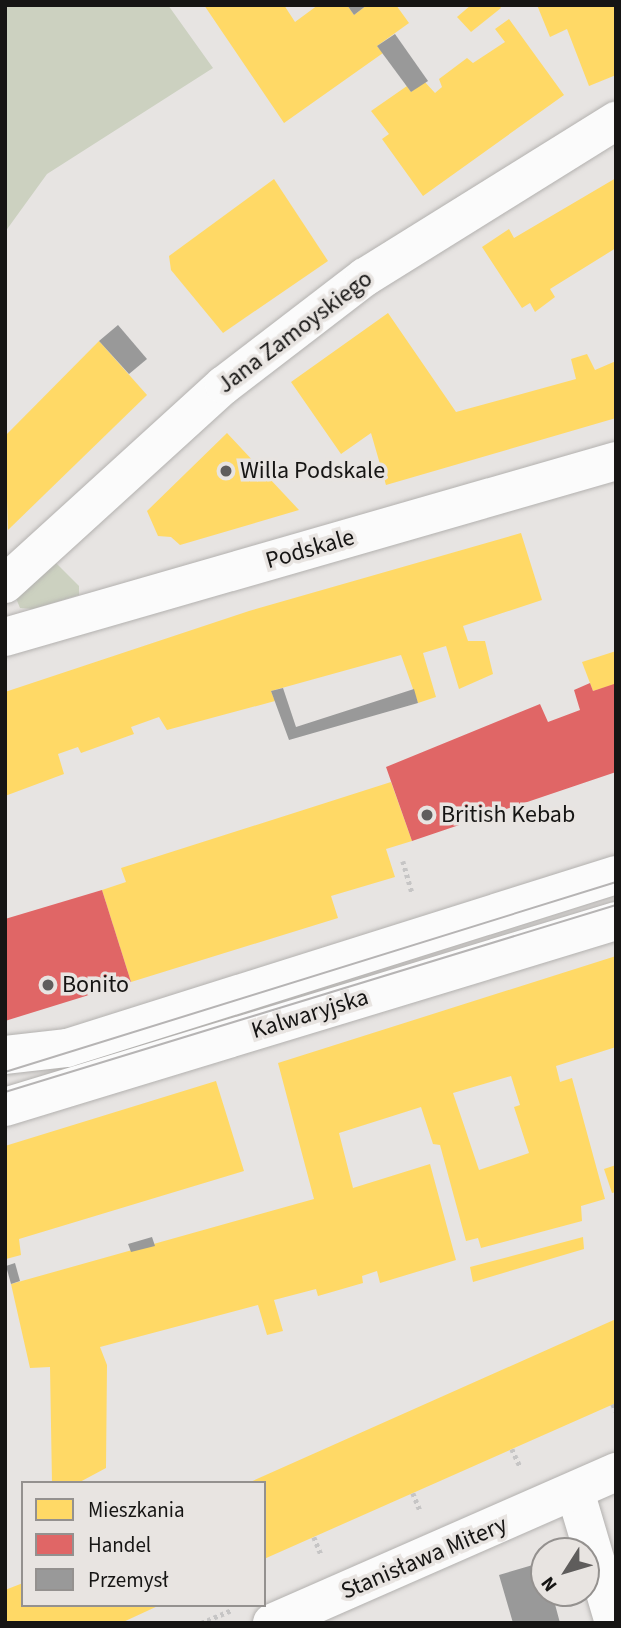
<!DOCTYPE html>
<html>
<head>
<meta charset="utf-8">
<style>
	body { margin:0 }
	#map { position:relative; width:621px; height:1628px; overflow:hidden; background:#e7e4e2; font-family:"Source Sans 3",sans-serif }
	div>[style] { position:absolute }
	[style*='--x'] { left:calc(var(--x)*1px); top:calc(var(--y)*1px); width:calc(var(--w)*1px); rotate:calc(var(--a)*1deg) }
	.green>* { inset:0; background:#ccd1c0 }
	.homes>* { inset:0; background:#ffd966 }
	.shops>* { inset:0; background:#e06666 }
	.industry>* { inset:0; background:#999 }
	.path>* { height:4.5px; margin-top:-2.25px; transform-origin:0; background:repeating-linear-gradient(90deg,#c6c5c5 0 3.5px,transparent 0 7px) }
	.roads { filter:drop-shadow(0 0 2px #b3b1af) drop-shadow(0 0 2px #b3b1af) }
	.minor>* { height:38px; margin:-19px; padding:0 19px; transform-origin:19px; border-radius:19px; background:#fbfbfb }
	.tertiary>* { height:38px; margin:-19px; padding:0 19px; transform-origin:19px; border-radius:19px; background:#fbfbfb }
	.tram>* { height:2px; margin:-1px; padding:0 1px; transform-origin:1px; border-radius:1px; background:#b6b4b4 }
	.dots>* { width:19px; height:19px; translate:-50% -50%; box-sizing:border-box; border:4px solid #e8e4e1; border-radius:50% }
	span { translate:-50% -50%; white-space:nowrap; text-align:center; line-height:1.15; -webkit-text-stroke:7px #e8e4e1; paint-order:stroke }
	.street-label { font-size:24px; color:#161514 }
	.poi-label { font-size:24px; color:#161514 }
	.left { translate:0 -50%; text-align:left }
	.frame { position:absolute; inset:0; border:7px solid #161514; pointer-events:none }
	.legend { position:absolute; left:21px; top:1481px; width:245px; height:126px; box-sizing:border-box; background:#e8e4e1; border:2px solid #94918f; margin:0; padding:9px 12px; list-style:none; font-size:21px; color:#161514 }
	.legend li { display:flex; align-items:center; gap:14px; height:35px }
	.legend b { width:35px; border:2px solid #94918f }
	.north { position:absolute; left:530px; top:1537px; width:70px; height:70px; box-sizing:border-box; background:#e8e4e1; border:2px solid #94918f; border-radius:50%; rotate:233deg; font-size:19px; font-weight:700; line-height:28px; text-align:center; color:#161514 }
	.north::after { content:''; display:block; margin:auto; width:24px; height:32px; background:#5f5d5c; clip-path:polygon(50% 0,100% 100%,50% 72%,0 100%) }
</style>
</head>
<body>
<div id="map">
	<div class="green">
		<i style="clip-path:polygon(5px 5px,168px 5px,213px 68px,47px 174px,5px 232px)"></i>
		<i style="clip-path:polygon(55px 562px,79px 586px,79px 595px,33px 609px,20px 608px,16px 598px)"></i>
	</div>
	<div class="homes">
		<i style="clip-path:polygon(204px 5px,284px 5px,295px 22px,318px 5px,347px 5px,354px 15px,367px 5px,396px 5px,409px 23px,377px 46px,383px 53px,284px 123px)"></i>
		<i style="clip-path:polygon(471px 5px,499px 5px,501px 8px,471px 32px,457px 17px)"></i>
		<i style="clip-path:polygon(537px 5px,616px 5px,616px 75px,589px 86px,567px 29px,550px 37px)"></i>
		<i style="clip-path:polygon(509px 19px,564px 95px,423px 196px,382px 139px,389px 134px,371px 111px,407px 86px,411px 92px,424px 81px,435px 93px,442px 87px,439px 79px,467px 58px,473px 63px,505px 42px,495px 29px)"></i>
		<i style="clip-path:polygon(616px 178px,616px 248px,550px 289px,555px 297px,535px 312px,530px 303px,522px 308px,482px 247px,509px 229px,514px 238px)"></i>
		<i style="clip-path:polygon(274px 179px,328px 261px,223px 333px,171px 270px,169px 256px)"></i>
		<i style="clip-path:polygon(388px 313px,456px 412px,576px 379px,571px 359px,587px 354px,595px 370px,616px 361px,616px 418px,386px 485px,371px 433px,341px 454px,291px 382px)"></i>
		<i style="clip-path:polygon(99px 341px,147px 395px,8px 530px,5px 436px)"></i>
		<i style="clip-path:polygon(227px 433px,299px 510px,180px 545px,171px 537px,158px 536px,147px 511px)"></i>
		<i style="clip-path:polygon(521px 533px,542px 600px,463px 626px,468px 641px,485px 641px,493px 674px,459px 689px,446px 646px,423px 653px,436px 697px,418px 703px,401px 655px,271px 691px,275px 701px,167px 730px,159px 717px,131px 727px,134px 734px,81px 753px,78px 747px,58px 754px,64px 774px,5px 796px,5px 692px,249px 611px)"></i>
		<i style="clip-path:polygon(616px 651px,616px 684px,593px 691px,582px 662px)"></i>
		<i style="clip-path:polygon(391px 782px,412px 841px,386px 849px,395px 877px,331px 896px,338px 918px,131px 982px,102px 890px,126px 882px,121px 868px)"></i>
		<i style="clip-path:polygon(evenodd,616px 956px,616px 1047px,556px 1066px,560px 1082px,572px 1078px,605px 1199px,581px 1206px,582px 1221px,481px 1248px,478px 1238px,466px 1241px,440px 1145px,433px 1144px,421px 1107px,339px 1133px,353px 1188px,430px 1164px,456px 1260px,380px 1283px,377px 1271px,362px 1276px,363px 1283px,318px 1296px,316px 1289px,274px 1300px,283px 1331px,267px 1335px,258px 1305px,100px 1347px,107px 1365px,106px 1468px,78px 1483px,52px 1483px,50px 1367px,30px 1368px,11px 1284px,314px 1199px,278px 1063px,616px 956px,511px 1076px,520px 1105px,514px 1107px,529px 1153px,479px 1170px,453px 1093px,511px 1076px)"></i>
		<i style="clip-path:polygon(216px 1081px,244px 1171px,19px 1239px,21px 1255px,6px 1259px,5px 1146px)"></i>
		<i style="clip-path:polygon(616px 1165px,616px 1192px,612px 1193px,604px 1169px)"></i>
		<i style="clip-path:polygon(583px 1237px,584px 1249px,473px 1282px,470px 1267px)"></i>
		<i style="clip-path:polygon(616px 1319px,616px 1403px,264px 1559px,264px 1483px,248px 1483px)"></i>
		<i style="clip-path:polygon(23px 1583px,23px 1605px,160px 1605px,121px 1623px,5px 1623px,5px 1590px)"></i>
	</div>
	<div class="shops">
		<i style="clip-path:polygon(590px 683px,593px 691px,614px 684px,616px 688px,616px 772px,412px 841px,386px 767px,540px 704px,548px 722px,580px 710px,574px 690px)"></i>
		<i style="clip-path:polygon(102px 890px,131px 982px,5px 1021px,5px 919px)"></i>
	</div>
	<div class="industry">
		<i style="clip-path:polygon(347px 5px,367px 5px,354px 15px)"></i>
		<i style="clip-path:polygon(395px 34px,428px 81px,411px 92px,377px 46px)"></i>
		<i style="clip-path:polygon(118px 325px,147px 359px,129px 374px,99px 341px)"></i>
		<i style="clip-path:polygon(283px 688px,296px 727px,414px 689px,418px 703px,289px 740px,271px 691px)"></i>
		<i style="clip-path:polygon(152px 1237px,155px 1246px,131px 1252px,128px 1244px)"></i>
		<i style="clip-path:polygon(15px 1263px,20px 1281px,11px 1284px,6px 1266px)"></i>
		<i style="clip-path:polygon(543px 1562px,544px 1593px,552px 1593px,560px 1623px,513px 1623px,499px 1575px)"></i>
	</div>
	<div class="path">
		<i style="--x:403;--y:861;--w:33;--a:74"></i>
		<i style="--x:613;--y:1404;--w:8;--a:67"></i>
		<i style="--x:512;--y:1449;--w:19;--a:65"></i>
		<i style="--x:413;--y:1493;--w:18;--a:68"></i>
		<i style="--x:314;--y:1537;--w:18;--a:68"></i>
		<i style="--x:201;--y:1623;--w:33;--a:-23"></i>
	</div>
	<div class="roads">
		<div class="minor">
			<i style="--x:5;--y:584;--w:296;--a:-42.3"></i>
			<i style="--x:224;--y:385;--w:178;--a:-37.5"></i>
			<i style="--x:365;--y:277;--w:296;--a:-31.9"></i>
			<i style="--x:5;--y:637;--w:636;--a:-16.07"></i>
			<i style="--x:575;--y:1491;--w:138;--a:73.5"></i>
			<i style="--x:272;--y:1623;--w:376;--a:-23.7"></i>
		</div>
		<div class="tertiary">
			<i style="--x:5;--y:1055;--w:62;--a:-6.4"></i>
			<i style="--x:67;--y:1048;--w:576;--a:-17.49"></i>
			<i style="--x:5;--y:1107;--w:639;--a:-16.93"></i>
		</div>
	</div>
	<div class="tram">
		<i style="--x:5;--y:1072;--w:640;--a:-17.27"></i>
		<i style="--x:5;--y:1092;--w:639;--a:-17.02"></i>
	</div>
	<div class="dots">
		<i style="left:226px;top:471px;background:#5f5d5c"></i>
		<i style="left:427px;top:815px;background:#5f5d5c"></i>
		<i style="left:48px;top:985px;background:#5f5d5c"></i>
	</div>
	<div class="street-label">
		<span style="left:295px;top:332px;rotate:-37deg">Jana Zamoyskiego</span>
		<span style="left:310px;top:549px;rotate:-16deg">Podskale</span>
		<span style="left:310px;top:1014px;rotate:-17deg">Kalwaryjska</span>
		<span style="left:424px;top:1558px;rotate:-23deg">Stanisława Mitery</span>
	</div>
	<div class="poi-label">
		<span class="left" style="left:240px;top:471px">Willa Podskale</span>
		<span class="left" style="left:441px;top:815px">British Kebab</span>
		<span class="left" style="left:62px;top:985px">Bonito</span>
	</div>
	<div class="frame"></div>
	<ul class="legend">
	<li><b style="height:19px;background:#ffd966"></b>Mieszkania</li>
	<li><b style="height:19px;background:#e06666"></b>Handel</li>
	<li><b style="height:19px;background:#999"></b>Przemysł</li>
	</ul>
	<div class="north">N</div>
</div>
</body>
</html>
